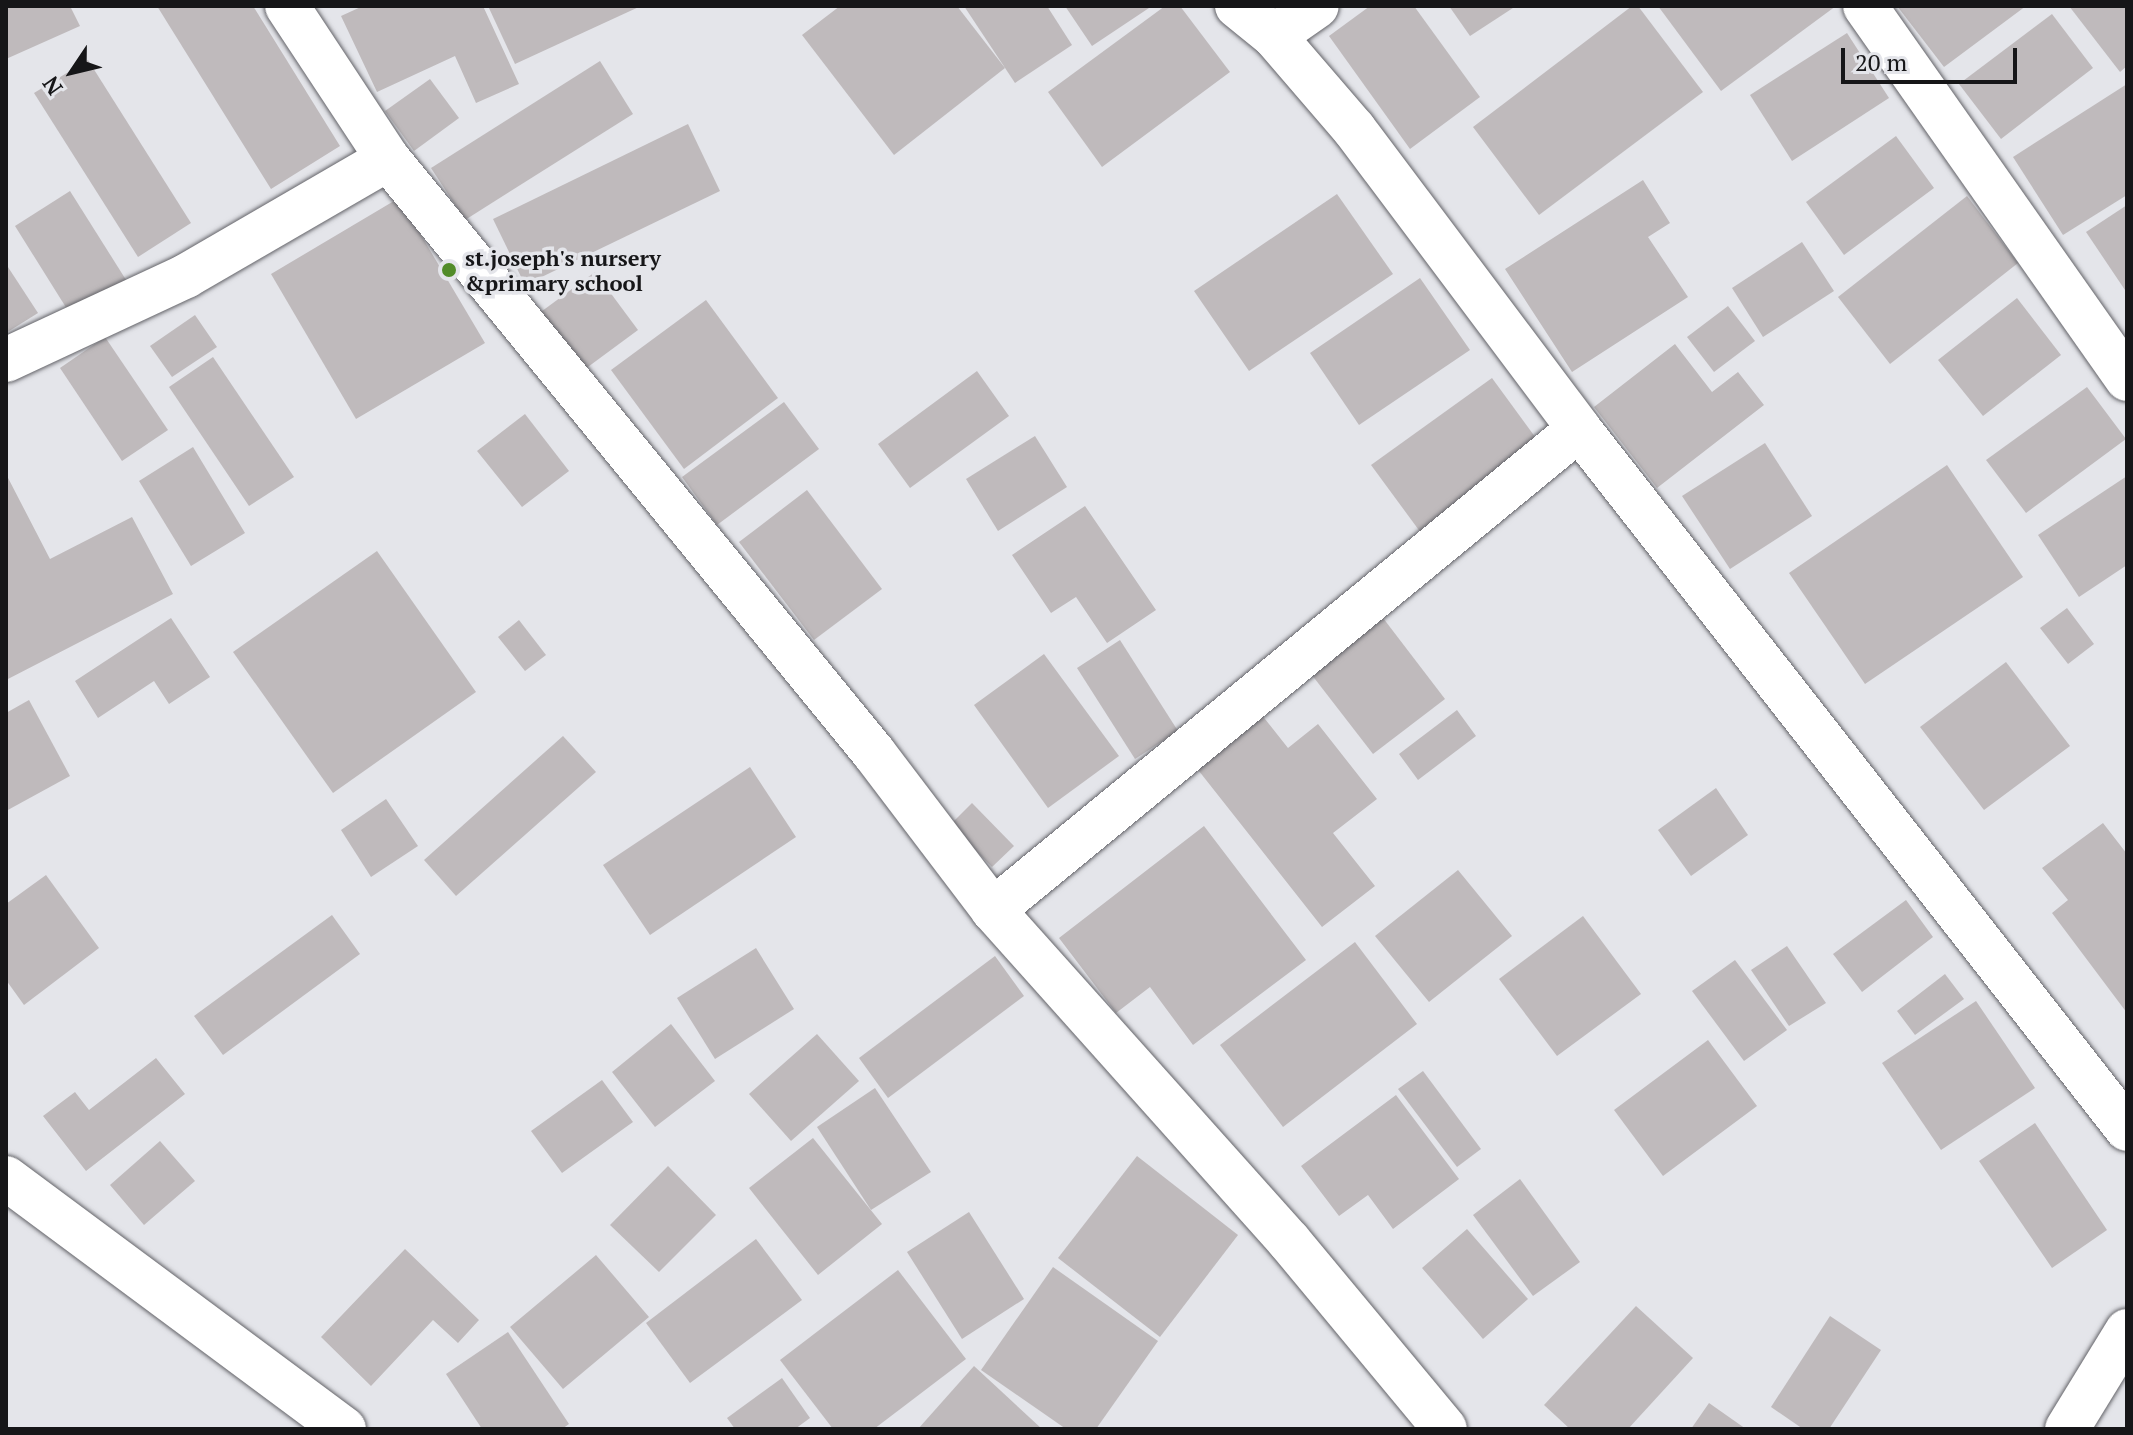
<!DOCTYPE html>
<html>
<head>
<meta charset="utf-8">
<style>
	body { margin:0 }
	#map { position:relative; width:2133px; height:1435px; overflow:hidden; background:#e4e5ea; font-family:"PT Serif",serif }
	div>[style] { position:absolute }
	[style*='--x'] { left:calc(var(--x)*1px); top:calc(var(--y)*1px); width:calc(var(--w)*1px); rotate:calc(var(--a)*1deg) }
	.building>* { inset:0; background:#bfbabc }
	.roads { filter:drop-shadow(0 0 2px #636368) drop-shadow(0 0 2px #636368) }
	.minor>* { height:44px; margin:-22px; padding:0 22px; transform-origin:22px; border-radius:22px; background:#fff }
	.tertiary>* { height:44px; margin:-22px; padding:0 22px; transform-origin:22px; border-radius:22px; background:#fff }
	.secondary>* { height:44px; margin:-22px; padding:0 22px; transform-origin:22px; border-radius:22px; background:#fff }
	.dots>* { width:22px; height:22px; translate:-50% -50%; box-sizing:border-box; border:4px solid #e4e5ea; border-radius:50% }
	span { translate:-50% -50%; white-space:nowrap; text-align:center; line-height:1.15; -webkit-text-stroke:7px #e4e5ea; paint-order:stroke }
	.poi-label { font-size:22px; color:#161618; font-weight:700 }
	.left { translate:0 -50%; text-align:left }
	.frame { position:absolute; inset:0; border:8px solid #161618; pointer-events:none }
	.north { position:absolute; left:32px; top:32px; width:80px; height:80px; -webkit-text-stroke:6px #e4e5ea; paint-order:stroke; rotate:235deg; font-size:22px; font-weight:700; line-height:32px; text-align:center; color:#161618 }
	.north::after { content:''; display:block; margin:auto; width:28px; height:36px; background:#161618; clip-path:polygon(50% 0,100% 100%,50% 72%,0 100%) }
	.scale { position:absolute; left:1841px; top:48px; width:176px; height:36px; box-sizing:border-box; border:4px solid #161618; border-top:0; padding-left:10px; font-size:24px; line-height:28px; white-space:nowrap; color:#161618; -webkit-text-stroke:6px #e4e5ea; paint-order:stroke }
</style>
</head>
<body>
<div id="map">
	<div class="building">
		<i style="clip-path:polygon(6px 6px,70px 6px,80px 26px,6px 59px)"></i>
		<i style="clip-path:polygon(157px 6px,253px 6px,340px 146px,271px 189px)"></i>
		<i style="clip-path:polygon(363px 6px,483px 6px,519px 84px,476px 103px,455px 56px,377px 92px,341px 16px)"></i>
		<i style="clip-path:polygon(488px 6px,641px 6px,515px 64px)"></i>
		<i style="clip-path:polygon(840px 6px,957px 6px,1005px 68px,894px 155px,802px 35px)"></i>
		<i style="clip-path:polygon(964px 6px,1047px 6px,1072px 45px,1015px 83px)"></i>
		<i style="clip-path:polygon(1065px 6px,1152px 6px,1092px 46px)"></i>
		<i style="clip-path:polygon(1165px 6px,1180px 6px,1230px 72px,1102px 167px,1048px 92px)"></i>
		<i style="clip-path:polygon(1370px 6px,1414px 6px,1480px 97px,1410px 149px,1329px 36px)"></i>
		<i style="clip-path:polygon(1449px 6px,1516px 6px,1470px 36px)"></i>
		<i style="clip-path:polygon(1632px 6px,1638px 6px,1703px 92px,1539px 215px,1473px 127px)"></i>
		<i style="clip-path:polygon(1658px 6px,1836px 6px,1721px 91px)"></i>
		<i style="clip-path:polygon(1897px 6px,2026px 6px,1944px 67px)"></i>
		<i style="clip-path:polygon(2069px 6px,2127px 6px,2127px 66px,2120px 72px)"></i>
		<i style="clip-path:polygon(2052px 14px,2093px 68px,2001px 139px,1959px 84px)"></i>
		<i style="clip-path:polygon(1847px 33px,1889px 98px,1792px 161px,1750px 95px)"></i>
		<i style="clip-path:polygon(88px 60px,191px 223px,138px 257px,34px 93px)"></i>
		<i style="clip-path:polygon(600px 61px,633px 114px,465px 220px,431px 168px)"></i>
		<i style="clip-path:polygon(430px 79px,459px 118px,414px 151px,385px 111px)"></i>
		<i style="clip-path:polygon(2127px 84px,2127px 195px,2063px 235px,2013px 157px)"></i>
		<i style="clip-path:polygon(688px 124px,720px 191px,525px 285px,493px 219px)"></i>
		<i style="clip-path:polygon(1896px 136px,1934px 188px,1844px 255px,1806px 202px)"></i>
		<i style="clip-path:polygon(1643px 180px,1670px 223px,1648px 237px,1688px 297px,1572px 372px,1505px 269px)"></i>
		<i style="clip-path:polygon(70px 191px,128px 283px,72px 317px,15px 226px)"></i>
		<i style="clip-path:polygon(1337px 194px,1393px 274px,1249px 371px,1194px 291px)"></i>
		<i style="clip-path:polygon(1967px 196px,2018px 263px,1890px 364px,1838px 297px)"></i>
		<i style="clip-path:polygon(399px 198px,485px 343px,356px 419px,271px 274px)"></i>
		<i style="clip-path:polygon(2127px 205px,2127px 293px,2086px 232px)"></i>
		<i style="clip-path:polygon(1802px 242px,1834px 291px,1763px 337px,1732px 288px)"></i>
		<i style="clip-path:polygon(6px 264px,38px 313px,6px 333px)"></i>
		<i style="clip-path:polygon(595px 272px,638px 330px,577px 375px,534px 317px)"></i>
		<i style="clip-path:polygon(1420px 278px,1470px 350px,1359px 425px,1310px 353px)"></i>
		<i style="clip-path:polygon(2017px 298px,2061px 355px,1983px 416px,1938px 360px)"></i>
		<i style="clip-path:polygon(706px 300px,778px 398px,684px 469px,611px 370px)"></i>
		<i style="clip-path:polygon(1728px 306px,1755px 341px,1714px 372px,1687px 337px)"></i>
		<i style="clip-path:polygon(195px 315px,217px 347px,172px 377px,150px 346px)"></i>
		<i style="clip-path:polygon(105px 337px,168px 430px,122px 461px,60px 368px)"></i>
		<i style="clip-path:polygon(1675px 344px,1712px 392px,1738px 372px,1764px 405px,1657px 488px,1594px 407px)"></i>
		<i style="clip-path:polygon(213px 357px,294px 477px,249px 506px,169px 387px)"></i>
		<i style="clip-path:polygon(977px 371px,1009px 416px,910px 488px,878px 444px)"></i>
		<i style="clip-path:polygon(1492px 378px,1541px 445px,1421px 533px,1371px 465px)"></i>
		<i style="clip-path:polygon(2087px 387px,2126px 439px,2026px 513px,1986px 460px)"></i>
		<i style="clip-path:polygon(784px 402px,819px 449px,717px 525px,682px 477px)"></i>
		<i style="clip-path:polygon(525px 414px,569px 471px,522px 507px,477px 451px)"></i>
		<i style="clip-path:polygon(1035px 436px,1067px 487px,998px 531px,966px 479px)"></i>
		<i style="clip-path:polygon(1765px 443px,1812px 516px,1730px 569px,1682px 496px)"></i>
		<i style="clip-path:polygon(193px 447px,245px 533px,191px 566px,139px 481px)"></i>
		<i style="clip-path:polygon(1947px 465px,2023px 577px,1865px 684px,1789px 573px)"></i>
		<i style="clip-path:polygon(6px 474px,50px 559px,132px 517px,173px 594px,6px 680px)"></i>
		<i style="clip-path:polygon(2127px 476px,2127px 565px,2079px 597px,2038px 535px)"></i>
		<i style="clip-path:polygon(807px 490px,882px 589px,814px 640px,739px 542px)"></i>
		<i style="clip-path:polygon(1085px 506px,1156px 610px,1107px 643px,1076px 597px,1051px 613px,1012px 555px)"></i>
		<i style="clip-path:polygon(377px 551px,476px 692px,333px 793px,233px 652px)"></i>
		<i style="clip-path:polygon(2067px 608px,2094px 644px,2068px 664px,2040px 628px)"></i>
		<i style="clip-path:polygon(1380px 614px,1445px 699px,1373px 754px,1308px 670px)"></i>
		<i style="clip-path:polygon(171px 618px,210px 677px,169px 704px,154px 681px,98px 718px,75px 681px)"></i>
		<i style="clip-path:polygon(519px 620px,546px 655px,525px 671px,498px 637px)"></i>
		<i style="clip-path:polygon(1120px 640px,1178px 731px,1135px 759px,1077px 668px)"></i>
		<i style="clip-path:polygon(1044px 654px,1119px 756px,1048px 808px,974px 705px)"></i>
		<i style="clip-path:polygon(2006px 662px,2070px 746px,1984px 810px,1920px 727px)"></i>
		<i style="clip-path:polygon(29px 700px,70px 776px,6px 811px,6px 713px)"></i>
		<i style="clip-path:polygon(1457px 710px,1476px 736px,1418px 780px,1399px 754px)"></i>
		<i style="clip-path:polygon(1261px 714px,1288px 748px,1318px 724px,1377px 799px,1333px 833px,1375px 886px,1322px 927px,1195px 766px)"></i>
		<i style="clip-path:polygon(563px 736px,596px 772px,456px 896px,424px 860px)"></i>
		<i style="clip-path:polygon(750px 767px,796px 837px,650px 935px,603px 865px)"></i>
		<i style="clip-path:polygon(1716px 788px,1748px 835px,1691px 876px,1658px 830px)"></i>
		<i style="clip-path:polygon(386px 799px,418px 846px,371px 877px,341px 830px)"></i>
		<i style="clip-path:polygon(972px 803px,1014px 846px,992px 867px,950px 825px)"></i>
		<i style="clip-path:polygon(2103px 823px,2127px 854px,2127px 1013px,2052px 913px,2068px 900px,2042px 868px)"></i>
		<i style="clip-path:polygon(1204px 826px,1306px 960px,1193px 1045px,1150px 987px,1116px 1013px,1059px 938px)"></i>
		<i style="clip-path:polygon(1458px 870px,1512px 936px,1429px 1002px,1375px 936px)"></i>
		<i style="clip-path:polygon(46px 875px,99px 948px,24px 1005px,6px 980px,6px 904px)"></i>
		<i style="clip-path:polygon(1906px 900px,1933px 937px,1862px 992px,1833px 954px)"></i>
		<i style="clip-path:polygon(332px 915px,360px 954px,223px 1055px,194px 1016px)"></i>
		<i style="clip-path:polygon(1583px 916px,1641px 994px,1557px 1056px,1499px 979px)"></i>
		<i style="clip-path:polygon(1355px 942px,1417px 1024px,1283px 1127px,1220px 1045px)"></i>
		<i style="clip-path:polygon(1787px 946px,1826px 1003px,1789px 1026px,1751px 970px)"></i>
		<i style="clip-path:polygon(756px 948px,794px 1009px,715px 1059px,677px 998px)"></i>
		<i style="clip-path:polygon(995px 956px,1024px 996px,888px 1098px,859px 1058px)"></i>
		<i style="clip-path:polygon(1735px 960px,1787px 1030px,1744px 1061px,1692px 991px)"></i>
		<i style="clip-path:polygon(1945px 974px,1964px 999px,1915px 1035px,1897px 1011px)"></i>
		<i style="clip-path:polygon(1976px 1001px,2035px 1088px,1941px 1150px,1882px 1063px)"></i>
		<i style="clip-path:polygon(671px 1024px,715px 1081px,655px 1127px,612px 1072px)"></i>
		<i style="clip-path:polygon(817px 1034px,859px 1081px,791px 1141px,749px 1094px)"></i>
		<i style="clip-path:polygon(1708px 1040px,1757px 1106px,1663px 1176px,1614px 1110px)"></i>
		<i style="clip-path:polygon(156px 1058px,185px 1094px,86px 1171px,43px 1116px,75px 1092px,89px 1110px)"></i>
		<i style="clip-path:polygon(1423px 1071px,1481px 1149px,1457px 1167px,1398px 1089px)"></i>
		<i style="clip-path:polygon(602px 1080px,633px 1122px,562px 1173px,531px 1131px)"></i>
		<i style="clip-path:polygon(875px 1088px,931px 1172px,871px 1210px,817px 1127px)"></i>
		<i style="clip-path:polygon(1396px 1095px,1459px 1179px,1393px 1229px,1368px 1195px,1339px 1216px,1301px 1166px)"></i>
		<i style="clip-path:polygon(2035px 1123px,2107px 1230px,2052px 1268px,1979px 1161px)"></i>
		<i style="clip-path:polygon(813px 1138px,882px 1224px,818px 1275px,749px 1188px)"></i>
		<i style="clip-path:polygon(160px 1141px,195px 1181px,144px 1225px,110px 1185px)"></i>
		<i style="clip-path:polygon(1137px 1156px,1238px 1235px,1160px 1337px,1058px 1258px)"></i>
		<i style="clip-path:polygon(668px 1166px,716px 1215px,659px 1272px,610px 1225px)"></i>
		<i style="clip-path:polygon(1520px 1179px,1580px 1262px,1533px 1296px,1473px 1215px)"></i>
		<i style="clip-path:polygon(969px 1212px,1024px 1299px,962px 1339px,907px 1252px)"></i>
		<i style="clip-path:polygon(1467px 1229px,1528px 1299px,1483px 1339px,1422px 1268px)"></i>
		<i style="clip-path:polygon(756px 1239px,802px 1300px,690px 1383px,646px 1323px)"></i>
		<i style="clip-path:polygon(405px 1249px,479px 1320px,458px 1343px,433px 1320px,371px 1386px,321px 1337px)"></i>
		<i style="clip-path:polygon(596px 1255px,649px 1317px,563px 1389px,510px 1327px)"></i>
		<i style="clip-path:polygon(1053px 1267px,1158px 1341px,1096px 1429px,1066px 1429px,981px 1370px)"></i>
		<i style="clip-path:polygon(898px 1270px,966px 1359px,874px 1429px,833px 1429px,780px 1360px)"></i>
		<i style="clip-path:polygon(1636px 1306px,1693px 1358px,1628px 1429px,1570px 1429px,1544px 1405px)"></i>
		<i style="clip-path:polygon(1830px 1316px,1881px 1350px,1829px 1429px,1803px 1429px,1771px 1407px)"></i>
		<i style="clip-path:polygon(508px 1332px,569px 1424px,562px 1429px,482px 1429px,446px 1374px)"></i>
		<i style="clip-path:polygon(974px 1366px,1042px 1429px,918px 1429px)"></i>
		<i style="clip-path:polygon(782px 1378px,810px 1418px,795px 1429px,735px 1429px,727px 1418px)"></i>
		<i style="clip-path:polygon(1709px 1403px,1746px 1429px,1691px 1429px)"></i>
	</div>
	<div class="roads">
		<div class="minor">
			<i style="--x:287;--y:6;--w:183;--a:56.6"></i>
			<i style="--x:388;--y:159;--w:767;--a:50.71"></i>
			<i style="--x:874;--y:753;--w:197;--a:52.8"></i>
			<i style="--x:993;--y:910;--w:444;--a:48.2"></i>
			<i style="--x:1289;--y:1241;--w:244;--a:50.3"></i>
			<i style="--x:1237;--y:6;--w:48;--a:39"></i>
			<i style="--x:1274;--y:36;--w:123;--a:49.3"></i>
			<i style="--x:1354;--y:129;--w:375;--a:53.1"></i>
			<i style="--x:1579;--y:429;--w:889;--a:51.94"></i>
			<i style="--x:1865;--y:6;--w:456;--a:54.9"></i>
			<i style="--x:1274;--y:36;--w:52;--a:-34.9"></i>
			<i style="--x:6;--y:360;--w:199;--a:-25"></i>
			<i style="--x:186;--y:276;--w:233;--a:-30.1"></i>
			<i style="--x:993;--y:910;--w:758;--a:-39.38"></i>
		</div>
		<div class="tertiary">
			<i style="--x:2067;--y:1429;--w:115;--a:-58.5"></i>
		</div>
		<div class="secondary">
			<i style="--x:6;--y:1178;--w:421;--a:36.6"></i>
		</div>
	</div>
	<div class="dots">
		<i style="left:449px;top:270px;background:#528c29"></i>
	</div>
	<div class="poi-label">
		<span class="left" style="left:465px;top:270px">st.joseph's nursery<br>&amp;primary school</span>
	</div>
	<div class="frame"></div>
	<div class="north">N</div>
	<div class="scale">20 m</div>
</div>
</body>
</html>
